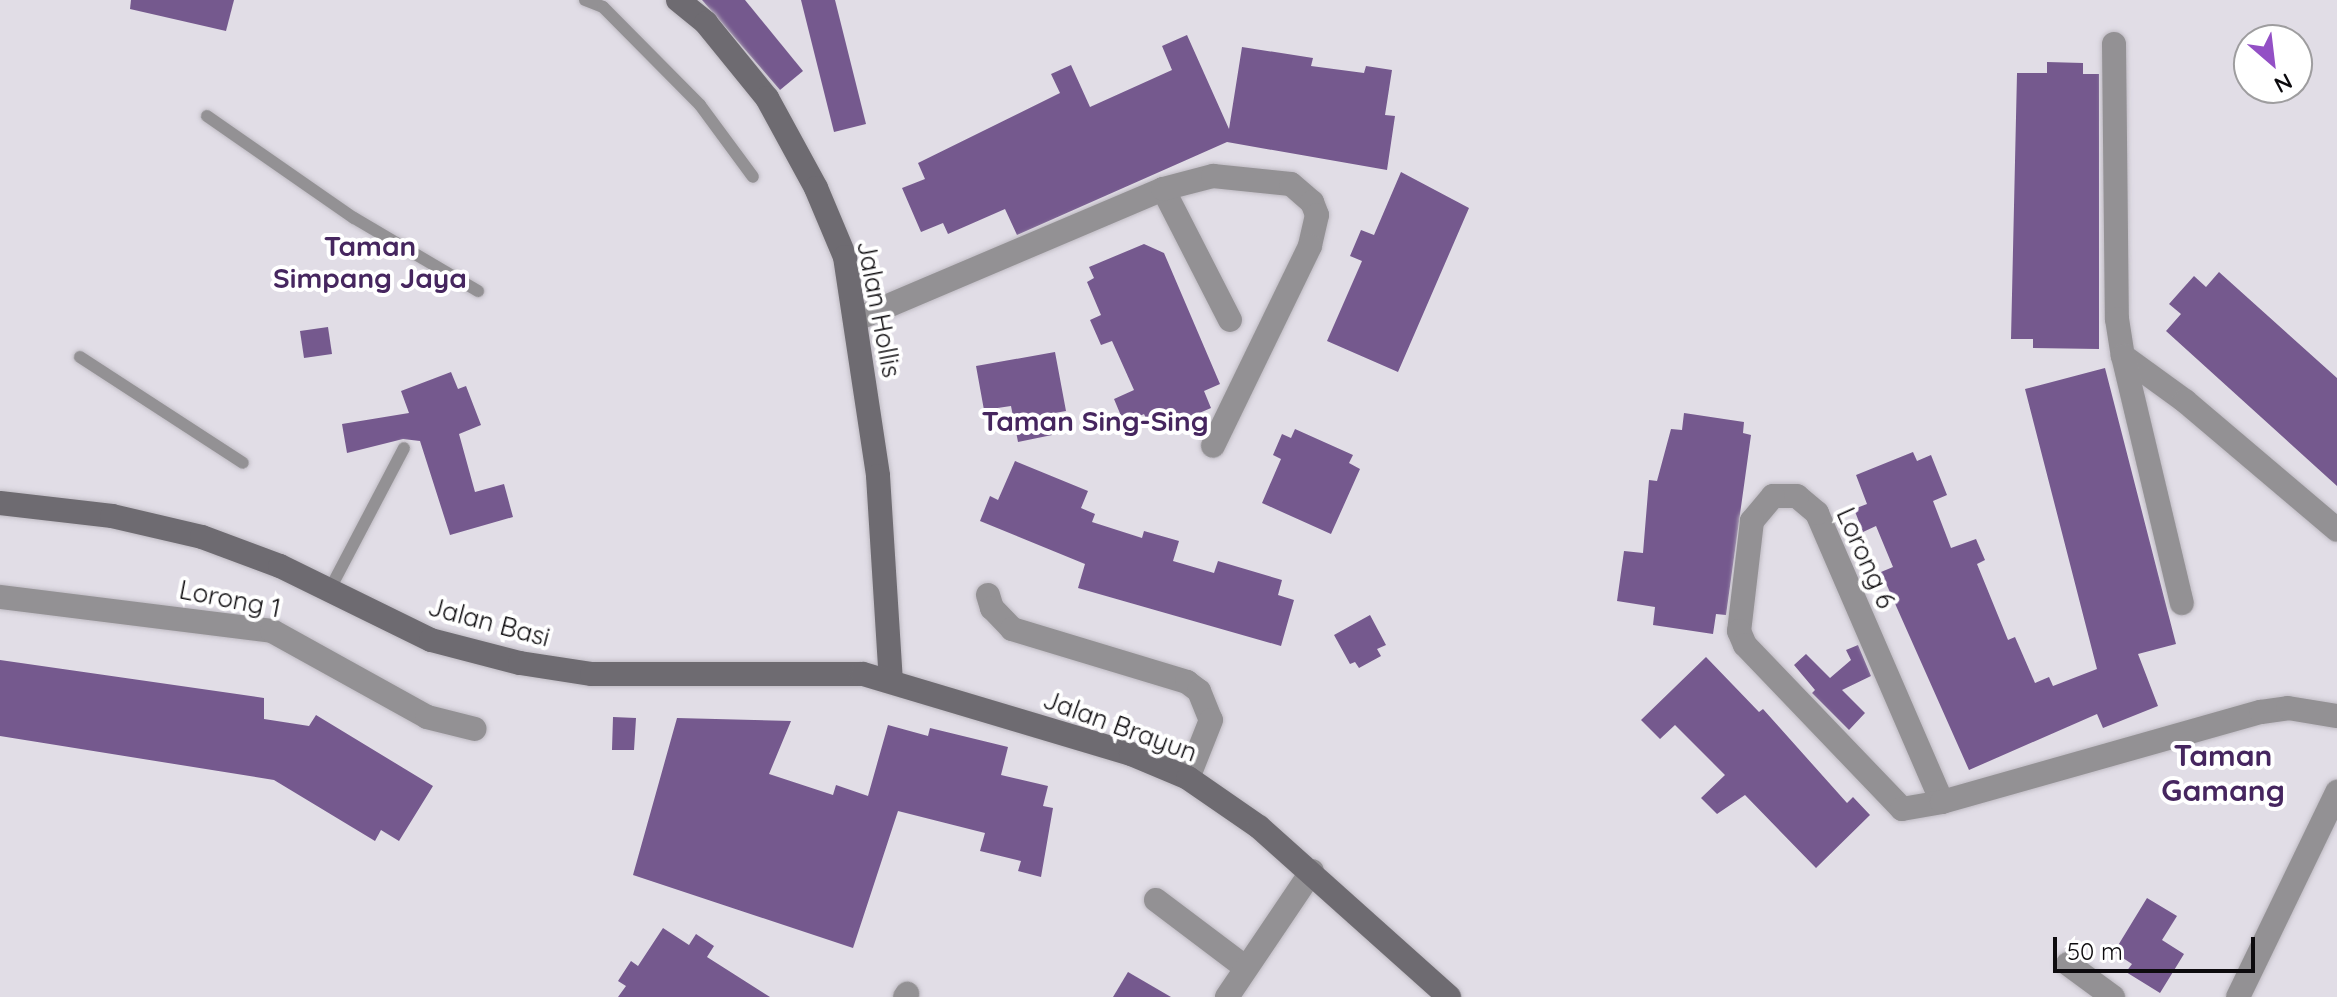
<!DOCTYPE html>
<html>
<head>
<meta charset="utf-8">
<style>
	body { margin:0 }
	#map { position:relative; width:2337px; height:997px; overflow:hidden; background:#e1dde6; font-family:Quicksand,sans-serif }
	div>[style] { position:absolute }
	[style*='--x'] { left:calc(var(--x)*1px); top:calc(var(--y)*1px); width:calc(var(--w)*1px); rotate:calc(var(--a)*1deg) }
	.building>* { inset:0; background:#75598e }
	.roads { filter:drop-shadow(0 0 2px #bfbbc3) drop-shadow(0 0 2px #bfbbc3) }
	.lane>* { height:12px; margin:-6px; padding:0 6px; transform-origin:6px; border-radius:6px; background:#939194 }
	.street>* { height:24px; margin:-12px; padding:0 12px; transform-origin:12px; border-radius:12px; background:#939194 }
	.secondary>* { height:24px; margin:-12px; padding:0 12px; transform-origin:12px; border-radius:12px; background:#6e6b71 }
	span { translate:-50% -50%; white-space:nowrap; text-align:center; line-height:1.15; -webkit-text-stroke:8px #fff; paint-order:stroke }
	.street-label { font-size:26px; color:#0d0b0e }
	.neighbourhood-label { font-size:28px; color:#46265f; font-weight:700 }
	.quarter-label { font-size:30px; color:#46265f; font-weight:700 }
	.north { position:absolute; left:2233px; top:24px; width:80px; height:80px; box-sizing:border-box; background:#fff; border:2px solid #9e9d9f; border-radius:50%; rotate:152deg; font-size:22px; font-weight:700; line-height:32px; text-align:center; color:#0d0b0e }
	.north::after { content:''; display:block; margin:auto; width:28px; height:36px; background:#9350c5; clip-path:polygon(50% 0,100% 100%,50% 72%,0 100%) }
	.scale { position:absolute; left:2053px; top:937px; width:202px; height:36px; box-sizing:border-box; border:4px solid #0d0b0e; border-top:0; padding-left:10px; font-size:24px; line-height:28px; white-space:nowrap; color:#0d0b0e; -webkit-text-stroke:6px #fff; paint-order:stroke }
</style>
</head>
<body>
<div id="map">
	<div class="building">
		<i style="clip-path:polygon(131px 0,234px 0,226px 31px,130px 9px)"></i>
		<i style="clip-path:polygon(702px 0,745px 0,803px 71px,780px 90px)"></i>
		<i style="clip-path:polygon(801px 0,835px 0,866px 124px,834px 132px)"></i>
		<i style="clip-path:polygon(1187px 35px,1229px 129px,1242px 47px,1313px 58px,1311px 66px,1364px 73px,1366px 66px,1392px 70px,1385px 115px,1395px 116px,1387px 170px,1227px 142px,1017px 235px,1005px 209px,948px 234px,943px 223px,921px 232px,902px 188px,925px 179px,918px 163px,1060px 93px,1051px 74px,1071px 65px,1090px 107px,1172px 70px,1162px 46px)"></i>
		<i style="clip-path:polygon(2047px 62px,2083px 63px,2083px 74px,2099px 74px,2099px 349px,2033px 348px,2033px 339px,2011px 339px,2017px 73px,2047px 73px)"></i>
		<i style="clip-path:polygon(1401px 172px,1469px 208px,1398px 372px,1327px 341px,1362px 261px,1350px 256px,1361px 230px,1374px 235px)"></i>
		<i style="clip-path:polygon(1144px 244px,1164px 253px,1220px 384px,1204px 391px,1211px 408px,1153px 433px,1144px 414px,1124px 423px,1114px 399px,1134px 390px,1112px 341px,1101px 345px,1090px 320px,1101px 315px,1087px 282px,1094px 278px,1089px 267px)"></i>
		<i style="clip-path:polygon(2219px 272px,2337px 378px,2337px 486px,2166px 331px,2181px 314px,2169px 304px,2194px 276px,2206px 287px)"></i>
		<i style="clip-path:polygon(328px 327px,332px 354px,304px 358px,300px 331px)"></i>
		<i style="clip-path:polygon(1055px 352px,1066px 411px,1049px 414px,1052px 435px,1018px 442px,1011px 406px,984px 410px,976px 366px)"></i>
		<i style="clip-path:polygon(2105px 368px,2176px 644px,2138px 654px,2158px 706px,2103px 728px,2097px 714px,1969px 770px,1881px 572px,1893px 567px,1876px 526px,1863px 532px,1854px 509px,1867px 504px,1856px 475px,1913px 452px,1917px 461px,1931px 455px,1947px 495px,1933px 501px,1951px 548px,1976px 539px,1985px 560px,1977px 564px,2008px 640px,2015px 637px,2035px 683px,2049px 677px,2053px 686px,2097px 669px,2025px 389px)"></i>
		<i style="clip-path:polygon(451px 372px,458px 389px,466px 386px,481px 425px,459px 434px,475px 492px,504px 484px,513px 517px,450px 535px,420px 441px,403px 439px,347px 453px,342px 424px,409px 413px,401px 391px)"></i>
		<i style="clip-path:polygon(1684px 413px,1744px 422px,1743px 433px,1751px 435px,1726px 615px,1716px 614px,1713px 634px,1653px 625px,1655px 607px,1617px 601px,1624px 551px,1643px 553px,1649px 480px,1657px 481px,1671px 429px,1682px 430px)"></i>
		<i style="clip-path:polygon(1295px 429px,1353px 455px,1349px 463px,1360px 469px,1331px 534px,1262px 503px,1281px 459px,1273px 455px,1282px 434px,1291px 438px)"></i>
		<i style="clip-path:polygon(1015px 461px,1088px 491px,1081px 508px,1095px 514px,1092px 522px,1142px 538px,1144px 531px,1179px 541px,1173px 561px,1214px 573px,1218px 561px,1282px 580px,1278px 595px,1294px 600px,1281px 646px,1078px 588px,1085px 564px,980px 521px,990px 496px,998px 500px)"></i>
		<i style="clip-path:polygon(1370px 615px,1386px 645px,1377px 649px,1381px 656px,1359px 668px,1355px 662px,1350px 664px,1334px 635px)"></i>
		<i style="clip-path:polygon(1858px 645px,1871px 676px,1842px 690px,1865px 713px,1849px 730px,1812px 693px,1815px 690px,1794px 665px,1806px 654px,1830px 678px,1851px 660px,1846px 650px)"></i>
		<i style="clip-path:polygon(1706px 657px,1759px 712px,1763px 709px,1847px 803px,1853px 797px,1870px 815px,1816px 868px,1745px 795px,1717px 814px,1701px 798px,1725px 775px,1675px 725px,1660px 739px,1641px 720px)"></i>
		<i style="clip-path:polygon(0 660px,264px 698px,264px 719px,309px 726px,316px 715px,433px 786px,399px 841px,381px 830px,375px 841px,274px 780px,0 736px)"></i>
		<i style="clip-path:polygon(613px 717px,636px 718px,634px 750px,612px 750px)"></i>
		<i style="clip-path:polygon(677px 718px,791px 721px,769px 774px,833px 795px,836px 785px,868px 796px,888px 725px,928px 736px,930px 728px,1008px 747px,1001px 775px,1048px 786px,1043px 806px,1053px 808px,1041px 877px,1018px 871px,1021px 861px,980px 851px,985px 833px,898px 811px,853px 948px,633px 875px)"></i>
		<i style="clip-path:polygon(2147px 898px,2177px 916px,2162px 940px,2184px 954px,2160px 993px,2126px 972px,2132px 964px,2114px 952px)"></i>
		<i style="clip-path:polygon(663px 928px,689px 945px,696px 934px,714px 946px,707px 957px,770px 997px,618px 997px,626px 986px,618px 981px,631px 961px,638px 966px)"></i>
		<i style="clip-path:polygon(1128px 972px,1171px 997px,1113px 997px)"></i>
	</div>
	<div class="roads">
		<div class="lane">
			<i style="--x:585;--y:0;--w:19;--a:21"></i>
			<i style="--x:603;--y:7;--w:138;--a:45.3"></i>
			<i style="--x:700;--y:105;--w:89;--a:53.6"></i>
			<i style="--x:207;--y:116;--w:179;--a:34.8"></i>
			<i style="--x:354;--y:218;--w:144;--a:30.5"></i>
			<i style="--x:80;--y:357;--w:194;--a:33"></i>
			<i style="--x:330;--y:589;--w:159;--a:-62.3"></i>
		</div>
		<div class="street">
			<i style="--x:2114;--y:44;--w:275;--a:89.4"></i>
			<i style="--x:2117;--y:319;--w:37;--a:81"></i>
			<i style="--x:2123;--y:356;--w:77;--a:36"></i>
			<i style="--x:2185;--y:401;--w:199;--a:40.3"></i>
			<i style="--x:1163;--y:189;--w:147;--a:62.9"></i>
			<i style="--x:857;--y:319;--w:332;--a:-23"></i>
			<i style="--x:1163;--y:189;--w:52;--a:-14.6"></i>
			<i style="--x:1213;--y:176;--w:78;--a:5.9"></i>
			<i style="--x:1291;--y:184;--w:28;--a:41"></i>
			<i style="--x:1312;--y:202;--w:14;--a:69"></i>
			<i style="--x:1317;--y:215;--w:32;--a:103"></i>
			<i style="--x:1310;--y:246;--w:222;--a:115.9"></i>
			<i style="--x:2123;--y:356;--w:254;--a:76.6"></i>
			<i style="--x:988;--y:595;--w:14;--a:73"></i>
			<i style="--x:992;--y:608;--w:29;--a:46"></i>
			<i style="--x:1012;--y:629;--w:183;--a:16.8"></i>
			<i style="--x:1187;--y:682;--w:15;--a:37"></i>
			<i style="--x:1199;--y:691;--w:31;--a:68"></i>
			<i style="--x:1211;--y:720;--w:62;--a:111.6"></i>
			<i style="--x:0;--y:597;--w:274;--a:7.1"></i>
			<i style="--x:272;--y:631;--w:177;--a:29"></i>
			<i style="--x:427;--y:717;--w:49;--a:14"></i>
			<i style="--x:1942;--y:802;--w:315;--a:-113.4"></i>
			<i style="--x:1817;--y:513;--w:26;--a:-140"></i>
			<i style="--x:1797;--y:496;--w:24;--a:180"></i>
			<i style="--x:1773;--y:496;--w:33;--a:130"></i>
			<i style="--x:1752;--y:521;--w:111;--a:96.7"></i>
			<i style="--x:1739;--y:631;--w:15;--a:67"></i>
			<i style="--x:1745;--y:645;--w:227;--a:46.2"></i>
			<i style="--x:1902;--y:809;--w:41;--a:-9.9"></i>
			<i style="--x:1942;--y:802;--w:331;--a:-15.8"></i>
			<i style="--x:2261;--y:712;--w:27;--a:-8"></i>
			<i style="--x:2288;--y:708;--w:50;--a:9.3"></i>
			<i style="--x:1156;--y:900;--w:111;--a:37"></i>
			<i style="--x:2068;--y:964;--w:56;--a:36.3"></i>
			<i style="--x:905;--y:997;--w:4;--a:-56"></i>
			<i style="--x:1227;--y:997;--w:152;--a:-56"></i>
			<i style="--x:2238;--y:997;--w:228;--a:-64.2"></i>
		</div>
		<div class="secondary">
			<i style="--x:678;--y:0;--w:36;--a:39"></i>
			<i style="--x:706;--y:23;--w:97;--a:50.9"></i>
			<i style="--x:767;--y:98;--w:102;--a:61.4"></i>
			<i style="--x:816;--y:188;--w:75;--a:67.2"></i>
			<i style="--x:845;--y:257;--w:221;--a:81.4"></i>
			<i style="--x:878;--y:476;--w:204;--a:86.4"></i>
			<i style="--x:0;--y:503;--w:113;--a:6.6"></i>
			<i style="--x:112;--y:516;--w:92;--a:13.1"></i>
			<i style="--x:202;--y:537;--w:83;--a:20.4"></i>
			<i style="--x:280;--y:566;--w:168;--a:26.1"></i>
			<i style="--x:431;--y:640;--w:92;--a:14.5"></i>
			<i style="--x:520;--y:663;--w:73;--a:8.7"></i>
			<i style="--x:592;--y:674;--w:271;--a:0"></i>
			<i style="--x:863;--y:674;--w:280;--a:16.6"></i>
			<i style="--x:1131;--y:754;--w:62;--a:22.8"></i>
			<i style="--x:1188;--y:778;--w:86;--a:34.6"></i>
			<i style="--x:1259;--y:827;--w:255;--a:41.8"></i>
		</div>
	</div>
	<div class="street-label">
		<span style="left:879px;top:309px;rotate:79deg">Jalan Hollis</span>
		<span style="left:1866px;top:558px;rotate:66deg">Lorong 6</span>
		<span style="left:230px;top:599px;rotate:11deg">Lorong 1</span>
		<span style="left:489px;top:622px;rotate:15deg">Jalan Basi</span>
		<span style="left:1120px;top:726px;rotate:20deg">Jalan Brayun</span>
	</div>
	<div class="neighbourhood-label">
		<span style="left:370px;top:262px">Taman<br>Simpang Jaya</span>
		<span style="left:1095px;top:421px">Taman Sing-Sing</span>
	</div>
	<div class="quarter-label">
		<span style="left:2223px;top:772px">Taman<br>Gamang</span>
	</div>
	<div class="north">N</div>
	<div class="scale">50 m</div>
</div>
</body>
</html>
